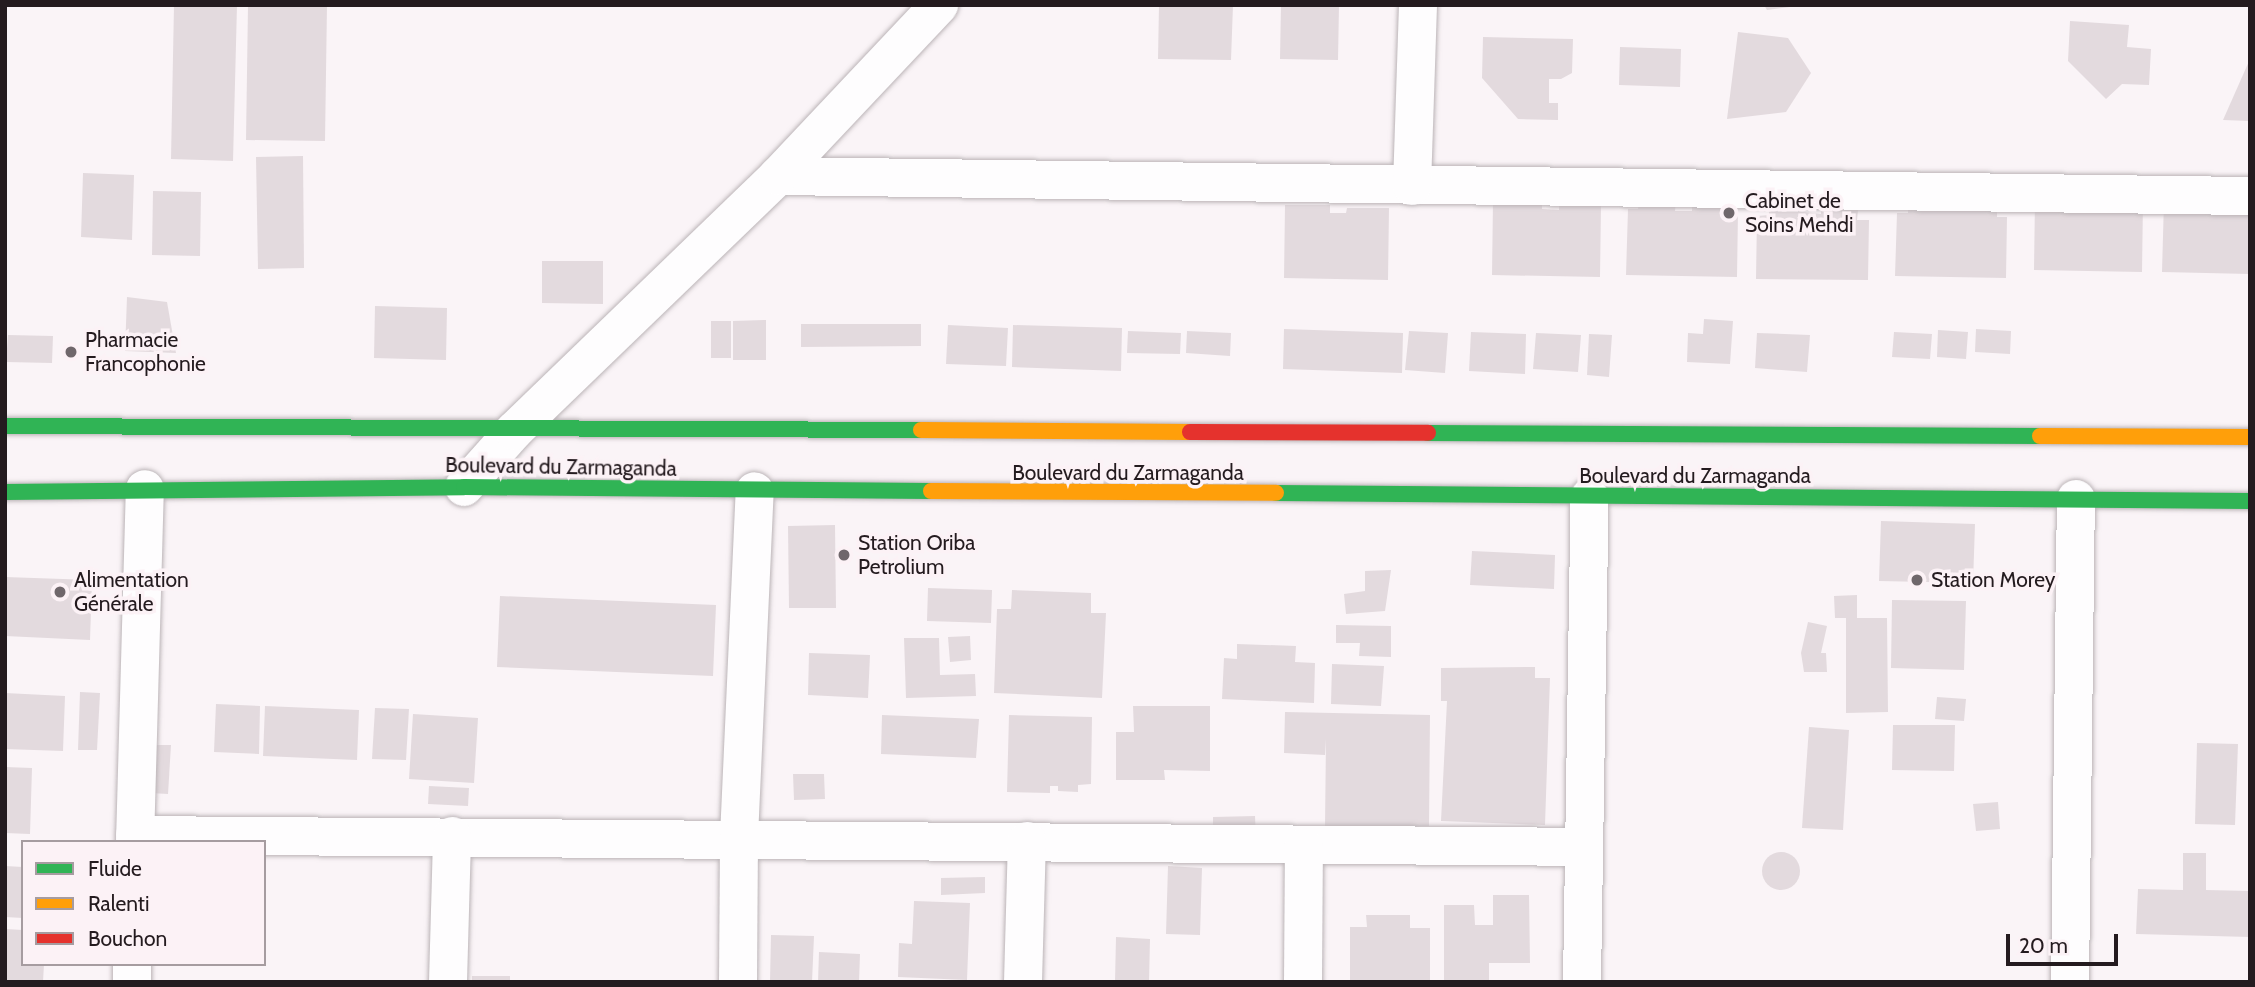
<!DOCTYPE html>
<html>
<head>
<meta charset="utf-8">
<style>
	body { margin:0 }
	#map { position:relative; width:2255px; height:987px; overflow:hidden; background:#faf4f7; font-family:Cabin,sans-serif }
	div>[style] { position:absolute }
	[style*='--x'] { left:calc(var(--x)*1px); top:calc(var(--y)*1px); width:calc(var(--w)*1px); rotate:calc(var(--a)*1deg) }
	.building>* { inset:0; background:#e3dade }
	.round { border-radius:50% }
	.roads { filter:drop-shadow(0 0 2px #bbb4b7) drop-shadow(0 0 2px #bbb4b7) }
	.street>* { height:38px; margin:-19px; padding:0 19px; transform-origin:19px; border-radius:19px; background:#fefdfe }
	.fast>* { height:16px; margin:-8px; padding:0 8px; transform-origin:8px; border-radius:8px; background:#30b455 }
	.slow>* { height:16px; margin:-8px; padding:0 8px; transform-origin:8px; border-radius:8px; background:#ff9f0a }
	.jam>* { height:16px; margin:-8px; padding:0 8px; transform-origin:8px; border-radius:8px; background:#e5322d }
	.dots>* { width:19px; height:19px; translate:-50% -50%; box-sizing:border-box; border:4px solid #fcf2f6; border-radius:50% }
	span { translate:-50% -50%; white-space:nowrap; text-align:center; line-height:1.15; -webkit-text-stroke:7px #fcf2f6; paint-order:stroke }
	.poi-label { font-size:21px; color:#241b1f }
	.left { translate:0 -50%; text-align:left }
	.street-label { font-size:21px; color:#241b1f }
	.frame { position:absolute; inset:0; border:7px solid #241b1f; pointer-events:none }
	.legend { position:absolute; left:21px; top:840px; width:245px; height:126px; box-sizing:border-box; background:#fcf2f6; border:2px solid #a69ca0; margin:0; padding:9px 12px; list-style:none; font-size:21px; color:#241b1f }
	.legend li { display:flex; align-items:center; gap:14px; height:35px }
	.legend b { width:35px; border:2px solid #a69ca0 }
	.scale { position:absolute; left:2006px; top:934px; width:112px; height:32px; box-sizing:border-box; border:4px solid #241b1f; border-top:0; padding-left:9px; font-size:21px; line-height:24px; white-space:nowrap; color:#241b1f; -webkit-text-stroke:5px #fcf2f6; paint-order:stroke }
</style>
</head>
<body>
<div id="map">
	<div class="building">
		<i style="clip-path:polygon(174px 5px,237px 5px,233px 161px,171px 159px)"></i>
		<i style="clip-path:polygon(248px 5px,327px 5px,325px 141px,246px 140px)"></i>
		<i style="clip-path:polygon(1159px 5px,1233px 5px,1231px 60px,1158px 59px)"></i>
		<i style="clip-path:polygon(1281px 5px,1339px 5px,1338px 60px,1280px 59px)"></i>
		<i style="clip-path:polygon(1764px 5px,1790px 5px,1790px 7px,1767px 10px)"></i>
		<i style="clip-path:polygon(2070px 21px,2129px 25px,2127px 47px,2151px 49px,2149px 85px,2122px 84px,2106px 99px,2068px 61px)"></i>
		<i style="clip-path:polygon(1738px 32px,1788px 38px,1811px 73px,1786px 112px,1727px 119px)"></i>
		<i style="clip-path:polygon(1483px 37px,1573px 39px,1572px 73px,1561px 79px,1549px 79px,1549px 103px,1558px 103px,1558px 120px,1518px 119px,1482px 78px)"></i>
		<i style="clip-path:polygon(1620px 47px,1681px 49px,1680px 87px,1619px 85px)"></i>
		<i style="clip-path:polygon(2250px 59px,2250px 121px,2223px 120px)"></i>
		<i style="clip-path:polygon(303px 156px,304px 268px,258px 269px,256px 157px)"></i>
		<i style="clip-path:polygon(83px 173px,134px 175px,132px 240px,81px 237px)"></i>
		<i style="clip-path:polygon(153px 191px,201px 192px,200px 256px,152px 255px)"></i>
		<i style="clip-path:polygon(2035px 199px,2143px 201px,2142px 272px,2034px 270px)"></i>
		<i style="clip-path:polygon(1493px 201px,1542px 202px,1542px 209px,1559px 210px,1559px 204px,1601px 205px,1600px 277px,1492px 275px)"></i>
		<i style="clip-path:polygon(1639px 201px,1676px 201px,1675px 211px,1692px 211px,1692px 203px,1729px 203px,1729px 212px,1738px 212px,1737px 277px,1626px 275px,1628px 209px,1638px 209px)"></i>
		<i style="clip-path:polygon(2164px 201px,2250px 202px,2250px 274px,2162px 272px)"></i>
		<i style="clip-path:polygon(1285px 205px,1330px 205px,1330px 213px,1346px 213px,1347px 208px,1389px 208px,1388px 280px,1284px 278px)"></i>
		<i style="clip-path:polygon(1908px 206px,1942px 211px,1997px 207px,1997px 217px,2007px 217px,2006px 278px,1895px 276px,1897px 213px,1908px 213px)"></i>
		<i style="clip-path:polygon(1769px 208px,1821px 214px,1821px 210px,1858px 210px,1857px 220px,1869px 220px,1868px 280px,1756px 279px,1757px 216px,1769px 215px)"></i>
		<i style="clip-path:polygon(542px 261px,603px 261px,603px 304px,542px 303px)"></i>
		<i style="clip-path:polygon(127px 297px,167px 302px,176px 353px,125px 351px)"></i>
		<i style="clip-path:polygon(375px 306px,447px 308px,446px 360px,374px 358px)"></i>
		<i style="clip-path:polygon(1704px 319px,1733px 321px,1730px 364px,1687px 362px,1688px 333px,1703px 334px)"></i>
		<i style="clip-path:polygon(766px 320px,766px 360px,733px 360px,733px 321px)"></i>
		<i style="clip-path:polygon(711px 321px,731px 321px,731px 358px,711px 358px)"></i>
		<i style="clip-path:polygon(801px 324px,921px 324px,921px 346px,801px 347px)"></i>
		<i style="clip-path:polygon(948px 325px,1008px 328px,1006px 366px,946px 364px)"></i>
		<i style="clip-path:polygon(1013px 325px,1122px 328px,1121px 371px,1012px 367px)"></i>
		<i style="clip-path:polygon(1284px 329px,1403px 333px,1402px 373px,1283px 369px)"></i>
		<i style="clip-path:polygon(1976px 329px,2011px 331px,2010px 354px,1975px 352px)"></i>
		<i style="clip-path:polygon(1938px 330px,1968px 332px,1966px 359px,1937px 357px)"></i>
		<i style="clip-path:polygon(1128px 331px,1181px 333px,1180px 354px,1127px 353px)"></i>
		<i style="clip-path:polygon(1187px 331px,1231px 333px,1230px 356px,1186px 353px)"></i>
		<i style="clip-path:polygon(1409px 331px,1448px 333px,1445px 373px,1405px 370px)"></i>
		<i style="clip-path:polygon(1471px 332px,1526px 334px,1525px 374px,1469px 371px)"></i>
		<i style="clip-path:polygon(1894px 332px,1932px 334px,1930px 359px,1892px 357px)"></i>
		<i style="clip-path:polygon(1536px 333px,1581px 335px,1578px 372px,1533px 369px)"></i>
		<i style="clip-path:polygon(1757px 333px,1810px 335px,1807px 372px,1755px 368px)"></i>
		<i style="clip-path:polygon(1589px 334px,1612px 335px,1609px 377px,1587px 375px)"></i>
		<i style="clip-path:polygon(8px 335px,53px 336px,52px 363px,6px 362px)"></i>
		<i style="clip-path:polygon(1881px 521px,1975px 524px,1973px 583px,1879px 581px)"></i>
		<i style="clip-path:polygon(835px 525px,836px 608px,789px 608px,788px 526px)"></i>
		<i style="clip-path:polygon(1472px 551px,1555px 555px,1554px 589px,1470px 585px)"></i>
		<i style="clip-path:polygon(1391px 570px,1385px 611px,1346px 614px,1344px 594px,1365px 591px,1365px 571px)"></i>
		<i style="clip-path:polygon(5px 577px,92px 580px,90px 640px,5px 636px)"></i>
		<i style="clip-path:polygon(928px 588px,992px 590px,991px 623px,927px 621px)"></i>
		<i style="clip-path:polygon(1012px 590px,1091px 593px,1091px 613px,1106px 613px,1102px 698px,994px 693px,997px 609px,1011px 609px)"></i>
		<i style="clip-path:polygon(1857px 595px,1857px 618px,1887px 618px,1888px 712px,1846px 713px,1846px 618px,1835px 618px,1834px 596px)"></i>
		<i style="clip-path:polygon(500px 596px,716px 605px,713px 676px,497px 667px)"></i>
		<i style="clip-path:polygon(1892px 600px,1966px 601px,1964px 670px,1891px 668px)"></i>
		<i style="clip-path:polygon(1808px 622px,1827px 626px,1821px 653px,1826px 653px,1827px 672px,1804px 672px,1801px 653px)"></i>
		<i style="clip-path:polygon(1336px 625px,1391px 626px,1391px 657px,1359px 656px,1360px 643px,1336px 643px)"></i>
		<i style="clip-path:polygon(970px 636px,971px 660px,950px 662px,948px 637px)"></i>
		<i style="clip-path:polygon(904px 638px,939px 638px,940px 675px,975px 674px,976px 696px,906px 698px)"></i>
		<i style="clip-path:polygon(1237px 644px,1296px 646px,1295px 662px,1315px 663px,1314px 703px,1222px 699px,1224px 658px,1237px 659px)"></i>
		<i style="clip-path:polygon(809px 653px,870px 655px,868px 698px,808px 695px)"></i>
		<i style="clip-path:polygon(1332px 664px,1384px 666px,1381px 706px,1331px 704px)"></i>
		<i style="clip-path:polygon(1535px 667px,1535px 678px,1550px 678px,1545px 825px,1441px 821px,1447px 701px,1441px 701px,1441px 668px)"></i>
		<i style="clip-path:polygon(80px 692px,100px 693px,97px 750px,78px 750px)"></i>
		<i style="clip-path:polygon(5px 693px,65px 696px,63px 751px,5px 749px)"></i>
		<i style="clip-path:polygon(1937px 697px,1966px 699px,1964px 721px,1935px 719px)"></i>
		<i style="clip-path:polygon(216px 704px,260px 706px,259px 754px,214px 752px)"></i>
		<i style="clip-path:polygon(265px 706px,359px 710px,357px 760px,263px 756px)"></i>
		<i style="clip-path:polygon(1133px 706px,1210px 706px,1210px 771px,1164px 770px,1165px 780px,1116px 780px,1116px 732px,1134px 732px)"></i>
		<i style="clip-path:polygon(375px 708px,409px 709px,406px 760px,372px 759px)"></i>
		<i style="clip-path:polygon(1285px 712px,1430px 715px,1429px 826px,1325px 826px,1326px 739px,1325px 755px,1284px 753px)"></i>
		<i style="clip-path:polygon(413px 714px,478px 718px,474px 783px,409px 779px)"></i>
		<i style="clip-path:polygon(882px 715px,979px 719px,976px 758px,881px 754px)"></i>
		<i style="clip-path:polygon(1009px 715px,1092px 717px,1091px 784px,1078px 785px,1078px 792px,1058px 791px,1058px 786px,1050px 786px,1050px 793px,1007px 792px)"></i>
		<i style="clip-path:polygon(1893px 725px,1955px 725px,1954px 771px,1892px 770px)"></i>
		<i style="clip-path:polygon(1809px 727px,1849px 730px,1843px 830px,1802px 828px)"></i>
		<i style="clip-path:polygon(2197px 743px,2238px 744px,2235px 825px,2195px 824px)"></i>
		<i style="clip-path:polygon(153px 745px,171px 745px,168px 794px,150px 793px)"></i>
		<i style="clip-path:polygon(5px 767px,32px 768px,30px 834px,5px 833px)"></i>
		<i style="clip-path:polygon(793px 774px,824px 774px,825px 799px,794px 800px)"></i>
		<i style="clip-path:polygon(429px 786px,469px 788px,468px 806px,428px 804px)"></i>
		<i style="clip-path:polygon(1998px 802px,2000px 829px,1976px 831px,1973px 804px)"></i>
		<i style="clip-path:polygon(1255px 816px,1256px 839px,1213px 839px,1213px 817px)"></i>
		<i class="round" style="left:1762px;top:852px;width:38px;height:38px"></i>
		<i style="clip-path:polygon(2183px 853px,2206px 853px,2206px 890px,2250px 891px,2250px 937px,2136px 934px,2138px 889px,2183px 890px)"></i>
		<i style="clip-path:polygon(5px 866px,23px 867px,23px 918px,5px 917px)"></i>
		<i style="clip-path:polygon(1168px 866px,1202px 868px,1200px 935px,1166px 934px)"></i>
		<i style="clip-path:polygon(985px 877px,985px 893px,941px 895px,941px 878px)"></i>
		<i style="clip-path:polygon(1493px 895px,1529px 895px,1530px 963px,1489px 963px,1489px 982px,1444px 982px,1444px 905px,1474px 905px,1475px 925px,1493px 925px)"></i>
		<i style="clip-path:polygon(914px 901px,970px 903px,967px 980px,898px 977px,899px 943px,912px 944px)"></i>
		<i style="clip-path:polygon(1366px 915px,1410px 915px,1410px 928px,1430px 928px,1430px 982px,1350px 982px,1350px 927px,1367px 927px)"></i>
		<i style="clip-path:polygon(5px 929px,23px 930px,23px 964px,44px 964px,43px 982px,5px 982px)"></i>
		<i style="clip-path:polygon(771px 935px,814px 936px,812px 982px,770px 982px)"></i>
		<i style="clip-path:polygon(1116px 937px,1150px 939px,1149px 982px,1115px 982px)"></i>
		<i style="clip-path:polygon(819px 952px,860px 954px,859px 982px,818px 982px)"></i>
		<i style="clip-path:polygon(472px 976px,510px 976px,510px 982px,472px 982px)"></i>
	</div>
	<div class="roads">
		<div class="street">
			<i style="--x:778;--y:176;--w:1472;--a:0.78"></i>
			<i style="--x:1412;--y:186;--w:181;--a:-88.1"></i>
			<i style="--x:464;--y:487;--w:75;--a:-48.2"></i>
			<i style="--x:514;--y:431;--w:367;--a:-44"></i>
			<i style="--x:778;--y:176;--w:235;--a:-46.7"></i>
			<i style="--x:135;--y:835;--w:1448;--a:0.47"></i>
			<i style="--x:135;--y:842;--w:353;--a:-88.4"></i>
			<i style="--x:132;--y:982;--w:18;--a:-90"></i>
			<i style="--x:448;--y:982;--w:146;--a:-88.4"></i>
			<i style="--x:738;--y:982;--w:145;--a:-89.6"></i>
			<i style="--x:739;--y:837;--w:346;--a:-87.4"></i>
			<i style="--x:1023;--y:982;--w:141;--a:-88.4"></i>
			<i style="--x:1303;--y:982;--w:135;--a:-89.6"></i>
			<i style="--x:1582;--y:982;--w:485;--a:-89.1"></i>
			<i style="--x:2070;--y:982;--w:483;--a:-89.3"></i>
		</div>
		<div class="fast">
			<i style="--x:5;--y:426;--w:916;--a:0.25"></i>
			<i style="--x:1428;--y:433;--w:612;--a:0.28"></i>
			<i style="--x:5;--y:492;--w:459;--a:-0.6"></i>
			<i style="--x:464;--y:487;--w:467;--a:0.5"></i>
			<i style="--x:1276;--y:493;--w:974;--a:0.47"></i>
		</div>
		<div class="slow">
			<i style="--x:921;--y:430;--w:269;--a:0.4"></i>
			<i style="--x:2040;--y:436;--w:210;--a:0.3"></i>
			<i style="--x:931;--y:491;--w:345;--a:0.3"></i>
		</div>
		<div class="jam">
			<i style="--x:1190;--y:432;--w:238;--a:0.2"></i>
		</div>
	</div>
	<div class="dots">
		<i style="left:1729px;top:213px;background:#6f676b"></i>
		<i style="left:71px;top:352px;background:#6f676b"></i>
		<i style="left:844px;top:555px;background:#6f676b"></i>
		<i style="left:1917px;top:580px;background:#6f676b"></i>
		<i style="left:60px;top:592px;background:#6f676b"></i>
	</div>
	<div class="poi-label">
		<span class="left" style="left:1745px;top:213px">Cabinet de<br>Soins Mehdi</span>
		<span class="left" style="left:85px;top:352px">Pharmacie<br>Francophonie</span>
		<span class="left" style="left:858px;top:555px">Station Oriba<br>Petrolium</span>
		<span class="left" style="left:74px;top:592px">Alimentation<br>Générale</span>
		<span class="left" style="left:1931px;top:580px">Station Morey</span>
	</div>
	<div class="street-label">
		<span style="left:561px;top:467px;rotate:1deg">Boulevard du Zarmaganda</span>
		<span style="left:1128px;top:473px">Boulevard du Zarmaganda</span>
		<span style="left:1695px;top:476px">Boulevard du Zarmaganda</span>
	</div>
	<div class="frame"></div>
	<ul class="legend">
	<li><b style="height:9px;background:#30b455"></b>Fluide</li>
	<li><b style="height:9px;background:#ff9f0a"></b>Ralenti</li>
	<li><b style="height:9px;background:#e5322d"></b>Bouchon</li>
	</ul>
	<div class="scale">20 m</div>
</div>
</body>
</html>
